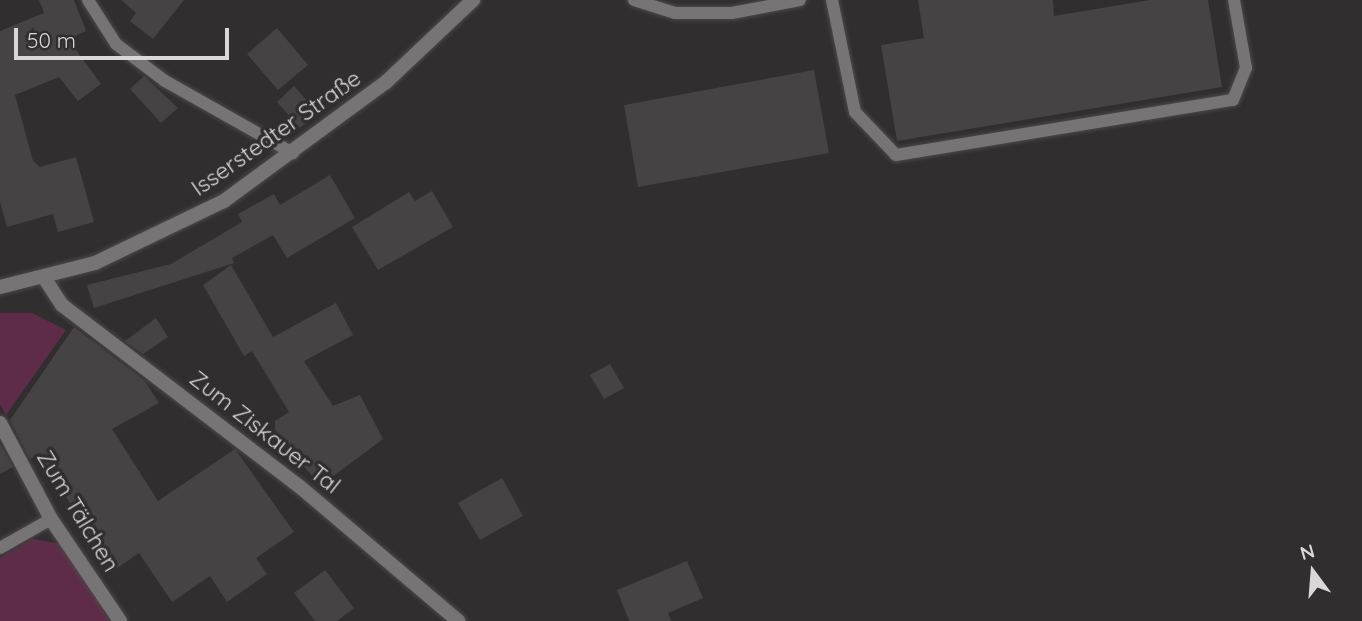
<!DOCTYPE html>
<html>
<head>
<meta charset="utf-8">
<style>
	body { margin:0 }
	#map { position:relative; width:1362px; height:621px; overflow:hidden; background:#312e2f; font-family:Quicksand,sans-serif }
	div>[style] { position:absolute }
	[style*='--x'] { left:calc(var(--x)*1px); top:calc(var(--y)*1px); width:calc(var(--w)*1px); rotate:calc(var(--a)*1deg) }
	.green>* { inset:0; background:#5e2c49 }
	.building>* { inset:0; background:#464345 }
	.roads { filter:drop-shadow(0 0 2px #4c494a) drop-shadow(0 0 2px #4c494a) }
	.service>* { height:12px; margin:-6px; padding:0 6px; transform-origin:6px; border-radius:6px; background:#767475 }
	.minor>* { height:14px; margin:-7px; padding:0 7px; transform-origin:7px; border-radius:7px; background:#767475 }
	.tertiary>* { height:14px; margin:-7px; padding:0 7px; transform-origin:7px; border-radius:7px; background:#767475 }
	span { translate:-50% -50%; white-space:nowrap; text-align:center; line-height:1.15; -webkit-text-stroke:7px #312e2f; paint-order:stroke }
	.street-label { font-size:23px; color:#d9d7d8 }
	.north { position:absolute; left:1278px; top:537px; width:70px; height:70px; -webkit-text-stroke:5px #312e2f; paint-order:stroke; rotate:344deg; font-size:19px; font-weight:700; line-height:28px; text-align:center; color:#d9d7d8 }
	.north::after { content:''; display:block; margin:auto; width:24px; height:32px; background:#d9d7d8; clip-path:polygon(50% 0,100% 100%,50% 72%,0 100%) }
	.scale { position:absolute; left:14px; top:28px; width:215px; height:32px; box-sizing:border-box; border:4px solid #d9d7d8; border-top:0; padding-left:9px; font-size:21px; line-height:24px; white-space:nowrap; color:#d9d7d8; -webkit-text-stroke:5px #312e2f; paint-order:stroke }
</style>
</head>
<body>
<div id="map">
	<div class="green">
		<i style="clip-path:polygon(0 313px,32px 313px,66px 330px,6px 415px,0 404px)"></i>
		<i style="clip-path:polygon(33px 539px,62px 544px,110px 621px,0 621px,0 558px)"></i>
	</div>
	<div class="building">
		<i style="clip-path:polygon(39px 0,74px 0,86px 31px,68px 39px,101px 84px,78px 101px,59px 77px,15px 95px,33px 161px,40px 167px,76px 157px,94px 222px,58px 232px,53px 214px,7px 227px,0 202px,0 31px,44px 13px)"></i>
		<i style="clip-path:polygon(121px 0,184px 0,153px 39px,130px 21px,136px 13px)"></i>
		<i style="clip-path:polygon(918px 0,1053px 0,1054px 16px,1150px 0,1208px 0,1222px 87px,897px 141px,881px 45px,924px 38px)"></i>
		<i style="clip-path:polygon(277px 28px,308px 65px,278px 90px,247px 54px)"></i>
		<i style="clip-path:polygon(814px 70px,829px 153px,638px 187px,624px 105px)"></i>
		<i style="clip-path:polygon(144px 76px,178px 108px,161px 123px,130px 89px)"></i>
		<i style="clip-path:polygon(294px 86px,318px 113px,300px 128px,277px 102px)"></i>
		<i style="clip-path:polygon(330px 175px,355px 218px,287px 258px,273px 235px,232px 258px,234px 263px,94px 308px,87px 285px,171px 264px,242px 222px,238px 214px,274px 194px,280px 205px)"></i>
		<i style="clip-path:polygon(432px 191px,453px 227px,378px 270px,352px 227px,409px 192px,415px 201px)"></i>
		<i style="clip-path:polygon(231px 265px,273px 337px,336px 303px,353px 335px,304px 361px,333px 406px,360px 395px,383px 439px,320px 486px,275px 430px,275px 421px,289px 412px,252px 351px,244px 356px,203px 285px)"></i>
		<i style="clip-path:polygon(156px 318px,168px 337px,143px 354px,125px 341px)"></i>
		<i style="clip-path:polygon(74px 327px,145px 381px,159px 403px,112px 429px,158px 501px,235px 449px,294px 532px,256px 558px,267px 574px,227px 602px,210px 576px,172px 602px,139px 553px,113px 571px,39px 454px,30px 459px,10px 420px)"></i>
		<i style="clip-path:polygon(610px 364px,624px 388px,604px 399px,590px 375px)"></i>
		<i style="clip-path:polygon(0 444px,13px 467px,0 474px)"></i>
		<i style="clip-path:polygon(502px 478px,523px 516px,480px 540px,458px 503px)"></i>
		<i style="clip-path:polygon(687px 561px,703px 598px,668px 613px,671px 621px,629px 621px,617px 590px)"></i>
		<i style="clip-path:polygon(325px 570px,354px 608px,337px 621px,315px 621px,294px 593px)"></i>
	</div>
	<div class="roads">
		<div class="service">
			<i style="--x:88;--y:0;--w:52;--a:57.5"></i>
			<i style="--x:116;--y:44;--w:61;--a:37.1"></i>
			<i style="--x:165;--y:81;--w:147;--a:29.4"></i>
			<i style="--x:634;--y:0;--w:43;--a:17.6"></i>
			<i style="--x:675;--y:13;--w:57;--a:0"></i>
			<i style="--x:732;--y:13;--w:69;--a:-10.8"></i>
			<i style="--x:832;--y:0;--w:114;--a:78.4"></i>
			<i style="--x:855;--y:112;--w:59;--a:46.4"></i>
			<i style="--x:896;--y:155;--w:341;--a:-9.3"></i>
			<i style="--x:1233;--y:100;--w:35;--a:-68"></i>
			<i style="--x:1246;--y:68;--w:69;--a:-100"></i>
			<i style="--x:0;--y:548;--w:59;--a:-29.6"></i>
		</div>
		<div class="minor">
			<i style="--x:0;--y:423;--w:109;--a:62"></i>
			<i style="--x:51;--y:519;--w:123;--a:55.9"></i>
		</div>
		<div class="tertiary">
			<i style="--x:45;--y:279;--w:31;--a:57"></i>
			<i style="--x:62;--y:305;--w:298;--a:37.4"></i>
			<i style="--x:299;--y:486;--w:209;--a:40.3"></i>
			<i style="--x:0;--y:287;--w:98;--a:-14.2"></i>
			<i style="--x:95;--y:263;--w:143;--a:-25.7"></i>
			<i style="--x:224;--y:201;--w:201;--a:-36.3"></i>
			<i style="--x:386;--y:82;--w:120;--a:-43.3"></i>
		</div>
	</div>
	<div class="street-label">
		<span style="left:276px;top:133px;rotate:-35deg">Isserstedter Straße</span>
		<span style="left:265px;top:432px;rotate:38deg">Zum Ziskauer Tal</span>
		<span style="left:78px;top:511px;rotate:59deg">Zum Tälchen</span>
	</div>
	<div class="north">N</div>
	<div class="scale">50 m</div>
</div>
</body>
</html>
